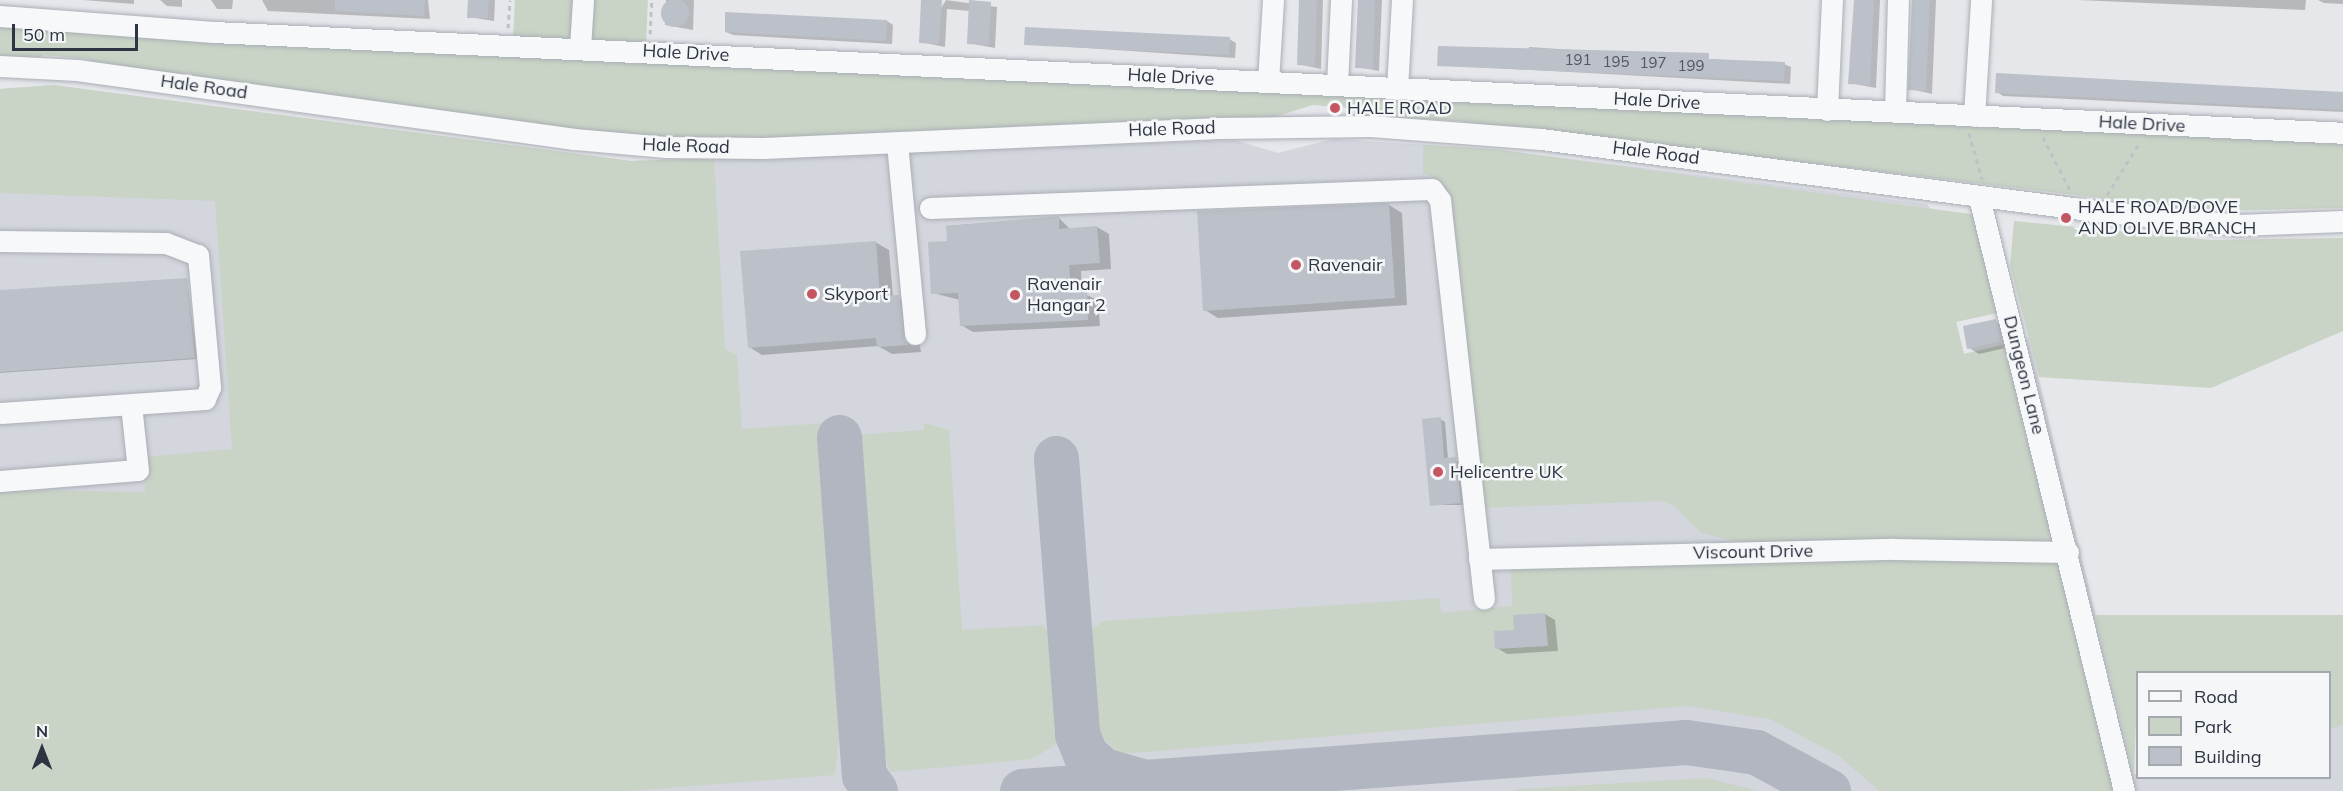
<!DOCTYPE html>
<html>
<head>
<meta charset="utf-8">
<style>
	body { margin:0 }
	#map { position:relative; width:2343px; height:791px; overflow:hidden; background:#e5e7eb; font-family:Mulish,sans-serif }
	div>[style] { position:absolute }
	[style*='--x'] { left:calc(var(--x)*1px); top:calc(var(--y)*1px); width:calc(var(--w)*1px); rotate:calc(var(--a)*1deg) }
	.built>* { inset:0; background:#d3d6dd }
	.green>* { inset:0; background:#c9d4c6 }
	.shadow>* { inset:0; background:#0003 }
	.taxiway>* { height:45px; margin:-22.5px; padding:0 22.5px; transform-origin:22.5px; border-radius:22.5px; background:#b2b6c0 }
	.building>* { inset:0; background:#bcc0c8 }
	.round { border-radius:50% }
	.path>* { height:3px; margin-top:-1.5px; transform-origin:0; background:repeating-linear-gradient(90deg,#bec1c6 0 4.5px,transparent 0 9px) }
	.roads { filter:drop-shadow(0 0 2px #aaaeb5) drop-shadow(0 0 2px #aaaeb5) }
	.minor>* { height:21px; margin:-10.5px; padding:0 10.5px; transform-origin:10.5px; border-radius:10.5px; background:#f7f8fa }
	.dots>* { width:16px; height:16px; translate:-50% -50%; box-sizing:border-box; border:3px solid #f4f6f8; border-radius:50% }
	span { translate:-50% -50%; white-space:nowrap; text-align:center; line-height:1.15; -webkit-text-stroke:5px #f4f6f8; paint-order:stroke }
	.number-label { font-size:15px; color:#515764 }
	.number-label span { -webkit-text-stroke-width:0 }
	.street-label { font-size:18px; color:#2d3442 }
	.poi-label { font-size:18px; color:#2d3442 }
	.left { translate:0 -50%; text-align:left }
	.legend { position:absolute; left:2136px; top:671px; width:195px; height:108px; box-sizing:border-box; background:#f4f6f8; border:2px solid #a4a8af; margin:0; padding:8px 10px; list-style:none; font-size:18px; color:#2d3442 }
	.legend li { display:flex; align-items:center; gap:12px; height:30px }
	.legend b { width:30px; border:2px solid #a4a8af }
	.north { position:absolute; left:12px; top:719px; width:60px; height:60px; -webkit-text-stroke:4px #f4f6f8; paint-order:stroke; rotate:0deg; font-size:16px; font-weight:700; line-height:24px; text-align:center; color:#2d3442 }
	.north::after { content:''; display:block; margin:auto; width:21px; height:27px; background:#2d3442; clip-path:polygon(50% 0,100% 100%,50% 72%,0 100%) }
	.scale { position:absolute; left:12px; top:24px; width:126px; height:27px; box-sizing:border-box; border:3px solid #2d3442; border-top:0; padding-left:8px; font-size:18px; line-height:21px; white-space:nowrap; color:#2d3442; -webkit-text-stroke:4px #f4f6f8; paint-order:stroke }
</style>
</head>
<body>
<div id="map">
	<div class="built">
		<i style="clip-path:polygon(53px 85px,631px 161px,1235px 140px,1278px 153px,1333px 139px,1493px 149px,1927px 204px,2002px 312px,1956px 321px,1964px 354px,2029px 338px,2134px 774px,2330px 778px,2330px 729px,2343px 725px,2343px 791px,0 791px,0 89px)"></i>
	</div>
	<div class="green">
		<i style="clip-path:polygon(515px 0,576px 0,575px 35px,564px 41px,513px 38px)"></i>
		<i style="clip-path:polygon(592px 0,648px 0,646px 44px,598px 42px,590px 34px)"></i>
		<i style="clip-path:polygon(0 27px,267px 45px,2343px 141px,2343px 208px,2209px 211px,1458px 121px,1363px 116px,1349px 108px,1313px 105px,1271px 118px,757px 141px,656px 138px,383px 107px,104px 68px,87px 59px,44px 55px,28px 62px,0 61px)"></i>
		<i style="clip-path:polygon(53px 85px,631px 161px,714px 158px,725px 349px,737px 355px,742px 429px,826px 423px,844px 694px,835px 775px,629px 791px,0 791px,0 490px,145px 492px,144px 457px,232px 449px,215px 201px,0 193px,0 89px)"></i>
		<i style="clip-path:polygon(1423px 145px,1493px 149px,1978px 215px,2002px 312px,1956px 322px,1964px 354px,2007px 344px,2050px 526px,2046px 540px,2038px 546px,1745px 543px,1701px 533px,1675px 506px,1661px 501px,1480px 508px,1450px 198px,1439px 180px,1423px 173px)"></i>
		<i style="clip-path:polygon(2014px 221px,2211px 240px,2343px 238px,2343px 331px,2211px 388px,2039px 377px,2010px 265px)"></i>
		<i style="clip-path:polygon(924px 423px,949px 430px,962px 630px,1043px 625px,1054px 641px,1062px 732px,1057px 744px,1032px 759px,891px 772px,879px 743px,851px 435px,924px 430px)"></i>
		<i style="clip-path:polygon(2041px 558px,2067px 570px,2117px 791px,1879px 791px,1839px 756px,1770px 719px,1687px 706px,1121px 754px,1092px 730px,1086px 705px,1084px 648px,1091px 630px,1103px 621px,1439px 598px,1442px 613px,1512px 606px,1511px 570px,1520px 562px)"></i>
		<i style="clip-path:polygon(2095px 615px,2343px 615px,2343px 725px,2330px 729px,2330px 672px,2138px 672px,2134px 774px)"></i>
		<i style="clip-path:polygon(1707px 778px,1758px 791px,1514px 791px,1519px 789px)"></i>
	</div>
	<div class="shadow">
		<i style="clip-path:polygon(83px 0,134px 0,134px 4px)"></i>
		<i style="clip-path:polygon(160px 0,182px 0,182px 7px,167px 6px)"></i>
		<i style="clip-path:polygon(211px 0,233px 0,232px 9px,217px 9px)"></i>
		<i style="clip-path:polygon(262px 0,428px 0,430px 19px,268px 11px)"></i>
		<i style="clip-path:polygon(469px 0,495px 0,494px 21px,469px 17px)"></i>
		<i style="clip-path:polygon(666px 0,694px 0,693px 30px,665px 25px)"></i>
		<i style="clip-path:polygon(946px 0,997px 7px,995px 48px,968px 43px,970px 11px,947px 9px,945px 47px,920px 42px)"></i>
		<i style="clip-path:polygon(1301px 0,1323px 0,1321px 69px,1298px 64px)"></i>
		<i style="clip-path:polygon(1359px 0,1382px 0,1379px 71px,1357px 67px)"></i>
		<i style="clip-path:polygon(1855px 0,1880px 0,1876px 88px,1850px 83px)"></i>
		<i style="clip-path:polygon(1913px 0,1936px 0,1932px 94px,1910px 89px)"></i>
		<i style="clip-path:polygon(2078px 0,2306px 0,2305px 10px)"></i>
		<i style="clip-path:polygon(2318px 0,2343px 0,2343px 4px,2324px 3px)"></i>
		<i style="clip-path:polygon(727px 13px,887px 21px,893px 25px,892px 44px,733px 35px,726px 32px)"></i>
		<i style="clip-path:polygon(1229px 39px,1236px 43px,1235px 58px,1026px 44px)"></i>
		<i style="clip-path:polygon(1529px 47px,1784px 64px,1791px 67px,1790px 84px,1439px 65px,1529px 52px)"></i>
		<i style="clip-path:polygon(1997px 92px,2343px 93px,2343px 112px,2003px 96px)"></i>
		<i style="clip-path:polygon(1389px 205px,1402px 213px,1407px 305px,1218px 318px,1205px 310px)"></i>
		<i style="clip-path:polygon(1058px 217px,1071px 230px,1097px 227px,1109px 234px,1111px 269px,1081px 271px,1082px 293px,1098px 300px,1100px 326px,973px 332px,961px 325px,960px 300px,933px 293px,949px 243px,947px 226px)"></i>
		<i style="clip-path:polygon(875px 242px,889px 250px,893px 297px,912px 304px,921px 352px,892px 354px,878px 346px,762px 355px,749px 347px)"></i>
		<i style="clip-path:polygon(187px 280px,197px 359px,0 373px,0 292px)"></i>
		<i style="clip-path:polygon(1995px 321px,2006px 327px,2010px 347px,1979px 354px,1969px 348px)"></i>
		<i style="clip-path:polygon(1440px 419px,1445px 422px,1448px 459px,1460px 462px,1465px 505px,1431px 505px)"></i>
		<i style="clip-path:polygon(1545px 614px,1555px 620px,1558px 651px,1507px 654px,1497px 648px)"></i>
	</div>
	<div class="taxiway">
		<i style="--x:839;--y:437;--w:339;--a:85.8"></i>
		<i style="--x:864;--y:775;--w:19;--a:55"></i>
		<i style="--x:1056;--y:458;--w:277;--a:85.6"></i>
		<i style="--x:1077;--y:734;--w:22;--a:68"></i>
		<i style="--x:1085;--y:754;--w:24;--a:42"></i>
		<i style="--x:1103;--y:770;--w:37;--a:16"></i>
		<i style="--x:1022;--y:791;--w:666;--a:-4.22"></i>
		<i style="--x:1686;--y:742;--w:71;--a:8.1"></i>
		<i style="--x:1756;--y:752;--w:82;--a:28.4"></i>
	</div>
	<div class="building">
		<i class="round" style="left:661px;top:-1px;width:28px;height:28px"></i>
		<i style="clip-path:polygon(335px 0,425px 0,424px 16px,335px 11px)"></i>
		<i style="clip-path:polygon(468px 0,489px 0,488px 18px,467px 18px)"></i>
		<i style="clip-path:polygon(921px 0,942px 0,939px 44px,919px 43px)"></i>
		<i style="clip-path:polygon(969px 0,991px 2px,989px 45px,967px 44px)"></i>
		<i style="clip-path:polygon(1299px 0,1317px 0,1315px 66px,1297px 65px)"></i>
		<i style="clip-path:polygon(1358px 0,1375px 0,1373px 69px,1355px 68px)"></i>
		<i style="clip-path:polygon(1854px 0,1874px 0,1870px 85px,1848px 84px)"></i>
		<i style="clip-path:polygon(1912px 0,1930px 0,1926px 91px,1908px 90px)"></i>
		<i style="clip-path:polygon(725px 12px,887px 20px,886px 41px,725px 32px)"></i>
		<i style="clip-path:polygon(1025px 27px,1230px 37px,1229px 55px,1024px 45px)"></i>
		<i style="clip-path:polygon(1438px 46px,1709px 53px,1709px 59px,1785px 62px,1784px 81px,1437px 66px)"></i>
		<i style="clip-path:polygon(1996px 73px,2343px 92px,2343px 110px,1995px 93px)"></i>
		<i style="clip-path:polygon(1389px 203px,1395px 298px,1203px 311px,1197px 211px)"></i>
		<i style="clip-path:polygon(1059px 216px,1059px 229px,1097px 226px,1100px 263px,1069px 265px,1071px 292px,1087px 291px,1088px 320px,960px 326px,958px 293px,931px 294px,928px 242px,947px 241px,946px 226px)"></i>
		<i style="clip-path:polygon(876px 241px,880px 296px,899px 295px,908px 345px,877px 347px,876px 338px,748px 348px,740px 251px)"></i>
		<i style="clip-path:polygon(187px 278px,195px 358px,0 372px,0 290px)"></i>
		<i style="clip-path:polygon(1996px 319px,2001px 341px,1967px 349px,1963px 326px)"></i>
		<i style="clip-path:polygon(1441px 417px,1444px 458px,1456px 457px,1461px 503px,1430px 506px,1422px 419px)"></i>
		<i style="clip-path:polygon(1545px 613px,1548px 646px,1495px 649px,1494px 631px,1514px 630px,1513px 615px)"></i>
	</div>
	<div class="path">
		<i style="--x:508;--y:28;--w:28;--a:-86"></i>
		<i style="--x:650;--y:34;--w:34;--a:-87"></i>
		<i style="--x:1969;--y:133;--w:48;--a:74.2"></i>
		<i style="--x:2043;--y:137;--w:59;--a:63"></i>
		<i style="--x:2107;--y:195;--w:62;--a:-58.1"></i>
	</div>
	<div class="roads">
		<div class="minor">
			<i style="--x:0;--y:16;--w:214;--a:4.3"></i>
			<i style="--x:213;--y:32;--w:2132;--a:2.71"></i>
			<i style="--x:580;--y:48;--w:48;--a:-86.4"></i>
			<i style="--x:0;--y:66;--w:77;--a:3"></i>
			<i style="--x:77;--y:70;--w:502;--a:7.9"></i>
			<i style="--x:574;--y:139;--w:92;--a:5"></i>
			<i style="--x:666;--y:147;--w:97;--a:0.6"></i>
			<i style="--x:763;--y:148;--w:451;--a:-2.5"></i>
			<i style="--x:1214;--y:128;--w:157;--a:-0.7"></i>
			<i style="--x:1371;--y:126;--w:170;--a:4.4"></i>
			<i style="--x:1541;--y:139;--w:560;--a:7.39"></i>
			<i style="--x:2096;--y:211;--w:143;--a:5.6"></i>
			<i style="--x:2238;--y:225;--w:105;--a:-2.2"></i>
			<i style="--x:1268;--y:82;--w:82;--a:-86.5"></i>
			<i style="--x:1337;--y:85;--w:85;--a:-87.3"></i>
			<i style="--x:1397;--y:89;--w:89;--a:-86.8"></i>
			<i style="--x:1827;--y:110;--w:110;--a:-87.4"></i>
			<i style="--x:1895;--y:112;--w:112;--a:-88.5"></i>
			<i style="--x:1974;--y:116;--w:116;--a:-86.5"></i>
			<i style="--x:897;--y:143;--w:192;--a:84.6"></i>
			<i style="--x:1979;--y:197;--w:611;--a:76.28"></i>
			<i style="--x:930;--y:208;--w:502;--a:-2.17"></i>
			<i style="--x:1432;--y:189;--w:14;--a:54"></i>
			<i style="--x:1440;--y:200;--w:401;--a:83.7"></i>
			<i style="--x:0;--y:241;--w:166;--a:0.7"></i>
			<i style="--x:166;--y:243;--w:34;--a:21"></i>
			<i style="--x:198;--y:255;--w:133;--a:84.8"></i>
			<i style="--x:210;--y:387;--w:13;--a:113"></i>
			<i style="--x:205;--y:399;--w:205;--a:176.1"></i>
			<i style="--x:0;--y:481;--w:138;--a:-4.6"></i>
			<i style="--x:138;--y:470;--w:66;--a:-96.1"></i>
			<i style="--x:1479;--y:559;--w:415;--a:-1.4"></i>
			<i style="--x:1894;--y:549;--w:174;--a:1"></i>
		</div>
	</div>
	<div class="dots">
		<i style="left:1335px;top:108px;background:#c45662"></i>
		<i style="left:2066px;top:218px;background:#c45662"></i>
		<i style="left:1296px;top:265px;background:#c45662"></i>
		<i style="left:812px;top:294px;background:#c45662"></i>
		<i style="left:1015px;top:295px;background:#c45662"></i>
		<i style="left:1438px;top:472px;background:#c45662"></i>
	</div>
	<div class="number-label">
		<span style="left:1578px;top:60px">191</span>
		<span style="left:1616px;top:62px">195</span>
		<span style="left:1653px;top:63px">197</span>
		<span style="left:1691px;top:66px">199</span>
	</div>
	<div class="street-label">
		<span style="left:686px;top:53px;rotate:3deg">Hale Drive</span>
		<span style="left:1171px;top:77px;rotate:3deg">Hale Drive</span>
		<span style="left:204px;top:87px;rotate:8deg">Hale Road</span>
		<span style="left:1657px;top:101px;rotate:3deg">Hale Drive</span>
		<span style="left:2142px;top:124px;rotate:3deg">Hale Drive</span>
		<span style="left:1172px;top:129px;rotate:-2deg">Hale Road</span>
		<span style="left:686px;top:146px;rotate:2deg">Hale Road</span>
		<span style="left:1656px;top:153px;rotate:7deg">Hale Road</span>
		<span style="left:2024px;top:375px;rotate:76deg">Dungeon Lane</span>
		<span style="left:1753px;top:552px;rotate:-1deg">Viscount Drive</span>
	</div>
	<div class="poi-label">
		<span class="left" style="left:1347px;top:108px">HALE ROAD</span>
		<span class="left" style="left:2078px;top:218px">HALE ROAD/DOVE<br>AND OLIVE BRANCH</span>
		<span class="left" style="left:1308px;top:265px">Ravenair</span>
		<span class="left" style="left:1027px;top:295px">Ravenair<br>Hangar 2</span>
		<span class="left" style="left:824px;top:294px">Skyport</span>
		<span class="left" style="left:1450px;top:472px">Helicentre UK</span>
	</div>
	<ul class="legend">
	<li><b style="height:8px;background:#f7f8fa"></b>Road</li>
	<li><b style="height:16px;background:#c9d4c6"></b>Park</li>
	<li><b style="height:16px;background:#bcc0c8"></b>Building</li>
	</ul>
	<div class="north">N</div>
	<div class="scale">50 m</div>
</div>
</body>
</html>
